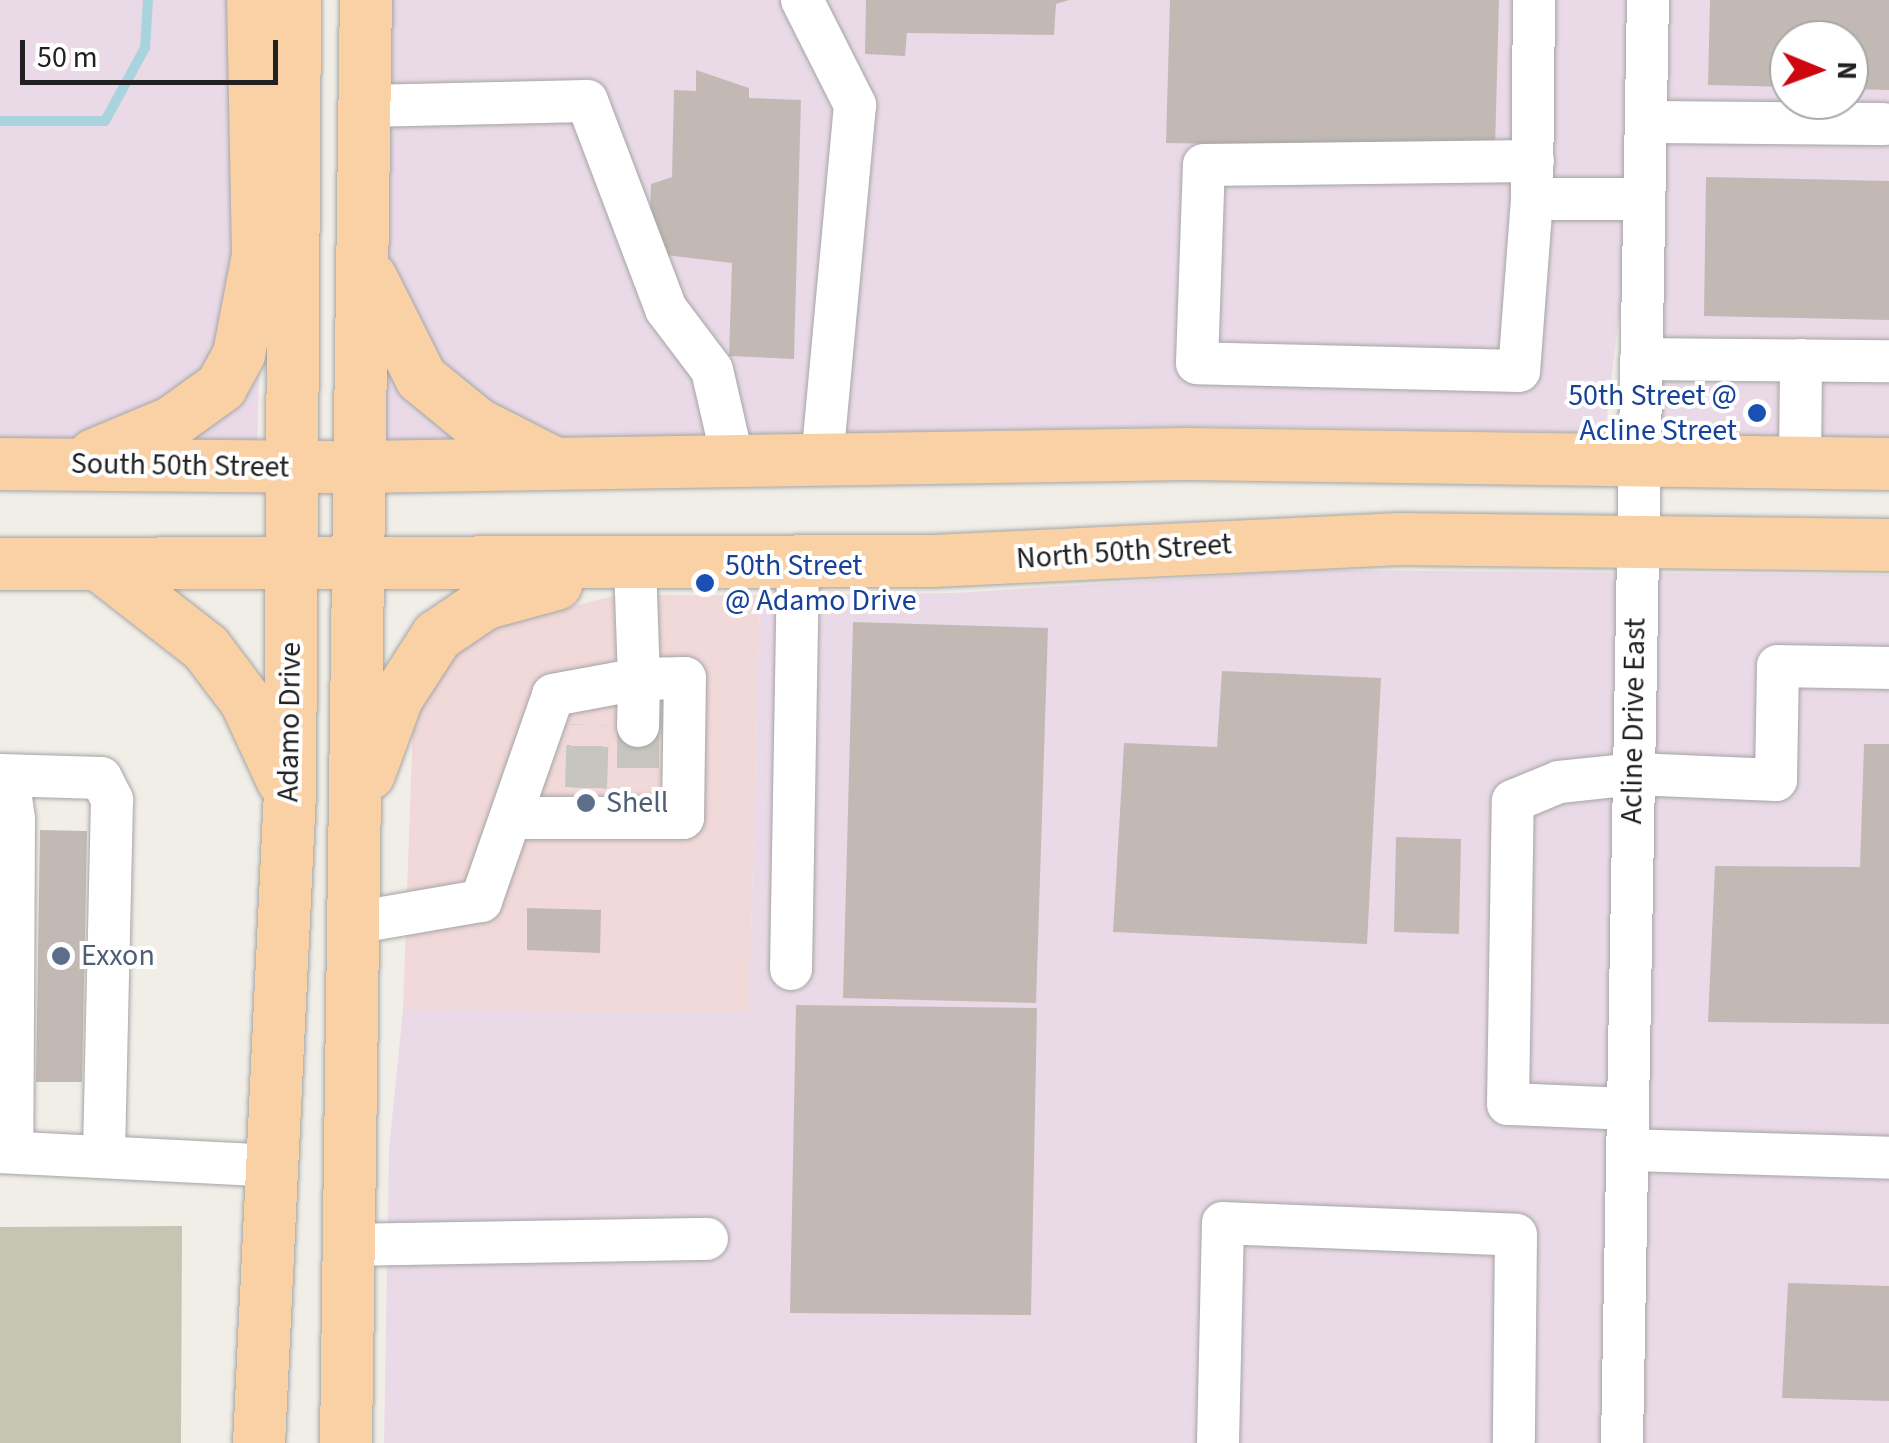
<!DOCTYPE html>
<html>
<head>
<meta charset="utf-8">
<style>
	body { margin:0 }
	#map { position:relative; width:1889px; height:1443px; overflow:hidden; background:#f1eee8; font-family:"Source Sans 3",sans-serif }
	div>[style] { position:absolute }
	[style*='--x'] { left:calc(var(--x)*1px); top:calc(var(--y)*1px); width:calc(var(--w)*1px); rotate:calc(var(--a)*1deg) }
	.commercial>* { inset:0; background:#f1d8d9 }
	.industrial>* { inset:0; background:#eadae8 }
	.construction>* { inset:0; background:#c6c5b4 }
	.stream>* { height:10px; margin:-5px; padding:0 5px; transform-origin:5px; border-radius:5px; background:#aad4dd }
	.building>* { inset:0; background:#c2b9b4 }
	.minor-tunnel>* { height:42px; margin-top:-21px; transform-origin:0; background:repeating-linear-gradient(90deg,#c7c5c0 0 42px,transparent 0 63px) }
	.roads { filter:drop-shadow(0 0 2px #a5a5a5) drop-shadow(0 0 2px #a5a5a5) }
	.minor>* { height:42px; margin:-21px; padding:0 21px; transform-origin:21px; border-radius:21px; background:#fff }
	.major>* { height:52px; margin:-26px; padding:0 26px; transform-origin:26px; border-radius:26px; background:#fad1a5 }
	.dots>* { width:28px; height:28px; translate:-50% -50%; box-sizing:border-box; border:5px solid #fff; border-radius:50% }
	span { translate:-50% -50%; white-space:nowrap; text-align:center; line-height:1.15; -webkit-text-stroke:8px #fff; paint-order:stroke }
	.transit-label { font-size:30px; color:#164399 }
	.right { translate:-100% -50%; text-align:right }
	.left { translate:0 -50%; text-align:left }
	.street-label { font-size:30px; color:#212121 }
	.service-label { font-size:30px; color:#4e5e75 }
	.north { position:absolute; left:1769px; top:20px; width:100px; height:100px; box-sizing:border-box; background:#fff; border:2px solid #a6a6a6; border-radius:50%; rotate:91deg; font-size:28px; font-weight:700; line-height:40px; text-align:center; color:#212121 }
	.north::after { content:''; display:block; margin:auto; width:35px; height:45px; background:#cd0610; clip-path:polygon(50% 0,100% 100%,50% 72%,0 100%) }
	.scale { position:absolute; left:20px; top:40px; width:258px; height:45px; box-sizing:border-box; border:5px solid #212121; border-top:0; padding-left:12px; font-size:30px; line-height:35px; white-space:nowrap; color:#212121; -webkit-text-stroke:8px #fff; paint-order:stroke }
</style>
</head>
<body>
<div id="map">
	<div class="commercial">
		<i style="clip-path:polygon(617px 595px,760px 595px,749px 1012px,403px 1010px,413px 720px,463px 634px)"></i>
	</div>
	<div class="industrial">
		<i style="clip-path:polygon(0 0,266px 0,257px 468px,0 470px)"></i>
		<i style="clip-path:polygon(380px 0,1633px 0,1625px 266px,1605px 433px,1208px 426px,647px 437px,365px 474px)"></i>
		<i style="clip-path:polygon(evenodd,1649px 0,1889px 0,1889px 474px,1635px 479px,1649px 0,1789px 40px,1849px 40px,1849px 100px,1789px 100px,1789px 40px)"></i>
		<i style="clip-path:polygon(1315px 570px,1889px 575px,1889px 1443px,384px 1443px,389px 1149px,403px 1010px,749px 1012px,760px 595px,954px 593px)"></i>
	</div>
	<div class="construction">
		<i style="clip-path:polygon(182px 1226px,181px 1443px,0 1443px,0 1227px)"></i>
	</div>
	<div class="stream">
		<i style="--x:0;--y:121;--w:105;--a:0"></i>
		<i style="--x:105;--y:121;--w:83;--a:-61.3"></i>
		<i style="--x:145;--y:48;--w:48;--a:-86.4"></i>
	</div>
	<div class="building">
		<i style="clip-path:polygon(866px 0,1069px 0,1056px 4px,1054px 35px,907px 33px,905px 56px,865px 54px)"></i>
		<i style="clip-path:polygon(1170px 0,1499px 0,1495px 149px,1166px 143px)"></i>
		<i style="clip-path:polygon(1710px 0,1889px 0,1889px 90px,1849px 89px,1849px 40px,1789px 40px,1789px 87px,1708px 85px)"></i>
		<i style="clip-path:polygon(696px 70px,749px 88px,749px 98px,801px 100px,794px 359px,729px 356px,732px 263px,649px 253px,651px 184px,672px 177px,674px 90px,696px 91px)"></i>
		<i style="clip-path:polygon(1706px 177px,1889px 181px,1889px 320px,1704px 316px)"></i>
		<i style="clip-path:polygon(853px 622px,1048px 628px,1036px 1003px,843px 998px)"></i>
		<i style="clip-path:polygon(1222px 671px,1381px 678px,1367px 944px,1113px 932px,1124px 743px,1217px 747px)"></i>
		<i style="clip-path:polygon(1864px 744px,1889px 744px,1889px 1024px,1708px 1022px,1715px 866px,1860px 867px)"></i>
		<i style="clip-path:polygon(40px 830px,87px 831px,82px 1082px,36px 1082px)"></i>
		<i style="clip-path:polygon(1396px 837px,1461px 839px,1459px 934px,1394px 932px)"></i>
		<i style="clip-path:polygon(527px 908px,601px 910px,600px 953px,527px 950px)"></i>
		<i style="clip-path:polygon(796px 1005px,1037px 1008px,1031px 1315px,790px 1313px)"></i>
		<i style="clip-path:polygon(1788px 1283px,1889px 1286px,1889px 1401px,1782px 1398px)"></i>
	</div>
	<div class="minor-tunnel">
		<i style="--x:638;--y:726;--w:63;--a:90"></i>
		<i style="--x:586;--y:788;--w:63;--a:-88.2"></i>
	</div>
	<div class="roads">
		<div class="minor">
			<i style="--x:802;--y:0;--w:118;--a:63.2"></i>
			<i style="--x:855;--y:105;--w:357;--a:95.3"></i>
			<i style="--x:1534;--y:0;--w:199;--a:90.6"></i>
			<i style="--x:1532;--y:199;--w:112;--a:0"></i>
			<i style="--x:365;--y:106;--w:222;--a:-1.3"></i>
			<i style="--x:587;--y:101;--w:222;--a:69.2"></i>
			<i style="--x:666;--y:309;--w:76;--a:53"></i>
			<i style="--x:712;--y:370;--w:93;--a:77"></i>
			<i style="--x:1646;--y:122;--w:238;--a:0.5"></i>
			<i style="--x:1532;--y:199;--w:172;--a:94.3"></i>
			<i style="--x:1519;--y:371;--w:322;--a:-178.6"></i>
			<i style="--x:1197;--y:363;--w:198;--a:-88"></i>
			<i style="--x:1204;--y:165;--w:329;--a:-0.7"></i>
			<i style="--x:1641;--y:359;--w:248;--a:0.5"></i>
			<i style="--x:1800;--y:463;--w:103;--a:-89.4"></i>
			<i style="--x:0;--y:775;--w:101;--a:1.7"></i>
			<i style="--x:101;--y:778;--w:25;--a:63"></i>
			<i style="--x:112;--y:800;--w:356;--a:91.3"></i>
			<i style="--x:8;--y:776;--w:43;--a:82.1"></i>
			<i style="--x:14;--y:819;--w:333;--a:90.3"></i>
			<i style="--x:515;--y:818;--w:168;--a:0"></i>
			<i style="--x:683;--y:818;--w:140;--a:-89.2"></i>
			<i style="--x:685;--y:678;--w:46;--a:178.8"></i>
			<i style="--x:639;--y:679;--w:47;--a:91.2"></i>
			<i style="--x:353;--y:923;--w:130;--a:-9.8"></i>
			<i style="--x:481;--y:901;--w:218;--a:-70.7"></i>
			<i style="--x:553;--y:695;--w:87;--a:-10.5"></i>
			<i style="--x:639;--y:679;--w:115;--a:-92"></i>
			<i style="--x:791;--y:969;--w:406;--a:-89"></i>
			<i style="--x:1628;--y:1109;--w:120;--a:-177.6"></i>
			<i style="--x:1508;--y:1104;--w:303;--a:-89.1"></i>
			<i style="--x:1513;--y:801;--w:50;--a:-22.4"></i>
			<i style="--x:1559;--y:782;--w:75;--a:-6.1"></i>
			<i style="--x:1634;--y:774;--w:142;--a:2.4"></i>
			<i style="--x:1776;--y:780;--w:114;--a:-89"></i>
			<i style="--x:1778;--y:666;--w:111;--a:1"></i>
			<i style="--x:1627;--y:1150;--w:262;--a:1.7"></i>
			<i style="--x:0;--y:1152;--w:273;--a:2.9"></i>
			<i style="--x:349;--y:1245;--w:358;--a:-1"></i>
			<i style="--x:1218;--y:1443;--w:220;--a:-88.7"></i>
			<i style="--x:1223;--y:1223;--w:293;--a:2.3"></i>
			<i style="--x:1516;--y:1235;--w:208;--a:90.6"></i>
			<i style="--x:1622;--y:1443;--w:1443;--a:-88.97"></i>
		</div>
		<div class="major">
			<i style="--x:371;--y:278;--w:112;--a:63.4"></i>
			<i style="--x:421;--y:378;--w:72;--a:39.4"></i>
			<i style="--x:477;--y:424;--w:82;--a:26.9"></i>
			<i style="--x:94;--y:455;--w:83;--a:-22.6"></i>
			<i style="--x:171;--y:423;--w:62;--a:-35.8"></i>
			<i style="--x:221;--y:387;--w:38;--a:-61"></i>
			<i style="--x:239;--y:354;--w:101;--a:-79.1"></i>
			<i style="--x:258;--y:255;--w:255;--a:-91.1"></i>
			<i style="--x:0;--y:464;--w:360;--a:0.5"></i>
			<i style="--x:360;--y:467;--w:828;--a:-0.9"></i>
			<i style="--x:1188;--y:454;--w:701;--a:0.82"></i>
			<i style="--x:0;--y:564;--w:933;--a:-0.18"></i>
			<i style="--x:933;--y:561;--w:468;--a:-2.7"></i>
			<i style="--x:1400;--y:539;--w:489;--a:0.7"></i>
			<i style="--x:101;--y:566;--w:133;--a:38"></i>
			<i style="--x:206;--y:648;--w:66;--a:53"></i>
			<i style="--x:246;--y:701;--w:88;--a:65.2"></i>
			<i style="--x:369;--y:774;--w:81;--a:-69.8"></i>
			<i style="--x:397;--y:698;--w:74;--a:-57.2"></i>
			<i style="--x:437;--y:636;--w:59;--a:-34"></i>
			<i style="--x:486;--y:603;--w:73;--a:-15.2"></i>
			<i style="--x:259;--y:1443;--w:650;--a:-87.27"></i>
			<i style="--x:290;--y:794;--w:794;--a:-89.64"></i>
			<i style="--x:346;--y:1443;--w:1443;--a:-89.21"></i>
		</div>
	</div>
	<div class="dots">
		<i style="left:1757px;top:413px;background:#1a4fb4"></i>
		<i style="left:705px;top:583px;background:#1a4fb4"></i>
		<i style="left:586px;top:803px;background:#5c6f8a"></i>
		<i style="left:61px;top:956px;background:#5c6f8a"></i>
	</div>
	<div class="transit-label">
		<span class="right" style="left:1737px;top:413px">50th Street @<br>Acline Street</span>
		<span class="left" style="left:725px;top:583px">50th Street<br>@ Adamo Drive</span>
	</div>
	<div class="street-label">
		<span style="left:180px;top:466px;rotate:1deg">South 50th Street</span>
		<span style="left:1124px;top:552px;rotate:-4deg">North 50th Street</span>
		<span style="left:1634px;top:721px;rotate:-89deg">Acline Drive East</span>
		<span style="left:290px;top:722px;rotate:-89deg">Adamo Drive</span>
	</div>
	<div class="service-label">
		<span class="left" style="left:606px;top:803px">Shell</span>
		<span class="left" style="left:81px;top:956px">Exxon</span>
	</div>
	<div class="north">N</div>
	<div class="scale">50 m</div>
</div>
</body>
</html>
